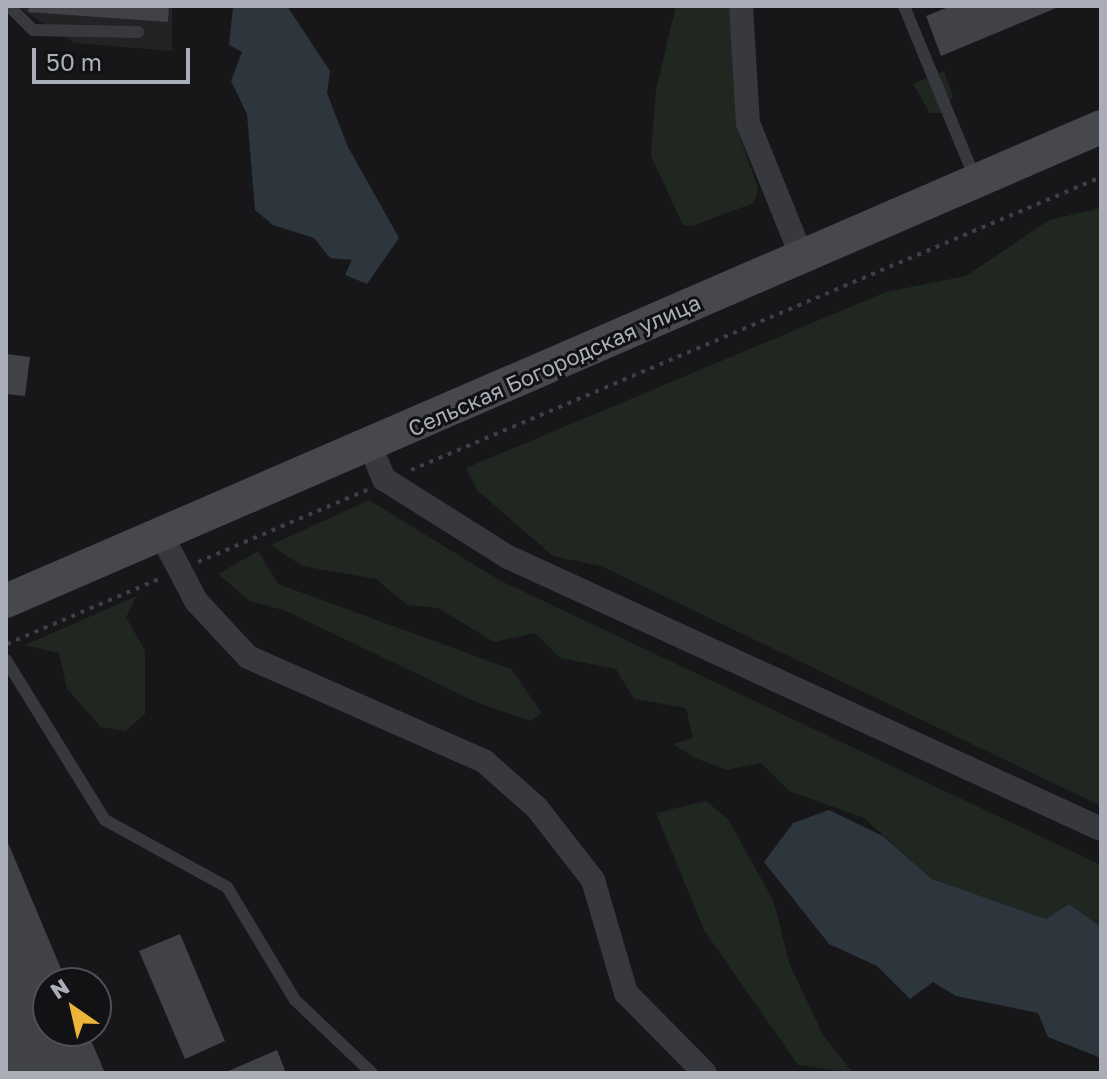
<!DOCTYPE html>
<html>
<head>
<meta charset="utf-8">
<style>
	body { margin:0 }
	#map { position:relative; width:1107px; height:1079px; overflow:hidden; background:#171719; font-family:"Golos Text",sans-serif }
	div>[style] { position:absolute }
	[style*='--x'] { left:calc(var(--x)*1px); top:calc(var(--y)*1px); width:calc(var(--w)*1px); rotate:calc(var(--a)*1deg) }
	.built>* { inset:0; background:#232326 }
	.green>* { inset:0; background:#1f2720 }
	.water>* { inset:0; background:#2d353d }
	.building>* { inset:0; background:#414246 }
	.path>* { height:4px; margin-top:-2px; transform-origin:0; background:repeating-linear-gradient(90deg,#3e4045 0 4px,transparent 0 10px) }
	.service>* { height:12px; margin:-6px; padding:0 6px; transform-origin:6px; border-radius:6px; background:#38393e }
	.minor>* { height:24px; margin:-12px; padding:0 12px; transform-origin:12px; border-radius:12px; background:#38393e }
	.secondary>* { height:34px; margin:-17px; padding:0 17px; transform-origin:17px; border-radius:17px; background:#46484e }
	span { translate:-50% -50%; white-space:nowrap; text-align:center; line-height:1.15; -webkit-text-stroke:6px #121214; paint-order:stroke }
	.street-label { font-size:22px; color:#a9aeb8 }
	.frame { position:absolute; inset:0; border:8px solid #a9aeb8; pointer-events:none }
	.north { position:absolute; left:32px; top:967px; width:80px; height:80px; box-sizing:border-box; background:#121214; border:2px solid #4e5056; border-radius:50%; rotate:326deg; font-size:22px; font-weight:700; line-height:32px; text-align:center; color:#a9aeb8 }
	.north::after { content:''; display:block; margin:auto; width:28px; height:36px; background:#edb43a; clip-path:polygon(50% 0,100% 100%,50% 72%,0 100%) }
	.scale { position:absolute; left:32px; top:48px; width:158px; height:36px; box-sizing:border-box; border:4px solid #a9aeb8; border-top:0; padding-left:10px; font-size:24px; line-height:28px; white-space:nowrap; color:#a9aeb8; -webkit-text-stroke:6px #121214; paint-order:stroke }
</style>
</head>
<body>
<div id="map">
	<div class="built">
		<i style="clip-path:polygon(17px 6px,172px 6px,172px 51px,74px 43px)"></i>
	</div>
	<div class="green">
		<i style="clip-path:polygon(676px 6px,729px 6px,738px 131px,758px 188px,754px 203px,692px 226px,683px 225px,651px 156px,656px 89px)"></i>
		<i style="clip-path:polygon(944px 71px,953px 97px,941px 113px,930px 113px,913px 84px)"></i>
		<i style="clip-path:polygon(1101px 208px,1101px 806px,601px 566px,553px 556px,477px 490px,466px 468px,886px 292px,966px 276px,1049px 220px)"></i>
		<i style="clip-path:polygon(369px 500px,499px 580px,1101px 865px,1101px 927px,1069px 904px,1046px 919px,932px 879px,864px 818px,789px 791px,761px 763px,726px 770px,695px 758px,673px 744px,693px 738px,686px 708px,634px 699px,616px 669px,560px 658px,535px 633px,494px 642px,438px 608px,407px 605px,376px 579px,302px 566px,271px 545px)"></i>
		<i style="clip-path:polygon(258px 551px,278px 584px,511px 669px,542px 713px,531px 721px,478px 703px,286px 611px,250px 601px,218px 574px)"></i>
		<i style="clip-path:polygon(137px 596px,126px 617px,145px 651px,145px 714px,125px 731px,101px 727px,67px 689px,59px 653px,25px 645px)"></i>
		<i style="clip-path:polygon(706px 801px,728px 819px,774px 902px,789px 963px,823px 1035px,853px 1073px,798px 1065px,704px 930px,656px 813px)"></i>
	</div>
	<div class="water">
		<i style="clip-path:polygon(233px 6px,287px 6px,330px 71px,327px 93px,348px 147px,399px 238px,367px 284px,345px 275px,352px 260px,330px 258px,314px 238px,273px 225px,255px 210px,247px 114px,231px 81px,242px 52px,229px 45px)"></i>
		<i style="clip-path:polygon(829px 810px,883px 836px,932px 879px,1046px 919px,1069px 904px,1101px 927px,1101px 1058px,1048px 1037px,1038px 1013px,956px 996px,933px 982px,910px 999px,877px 966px,829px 944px,764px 862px,793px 823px)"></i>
	</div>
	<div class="building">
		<i style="clip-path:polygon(29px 6px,169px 6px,168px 22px,28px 12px)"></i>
		<i style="clip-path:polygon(951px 6px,1061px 6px,941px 56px,926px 16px)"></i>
		<i style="clip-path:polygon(6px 354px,30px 357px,25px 396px,6px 394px)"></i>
		<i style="clip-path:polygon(6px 838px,67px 983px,48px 983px,48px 1031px,87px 1031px,105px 1073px,6px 1073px)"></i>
		<i style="clip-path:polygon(180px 934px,225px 1041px,185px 1059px,139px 951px)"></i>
		<i style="clip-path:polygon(277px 1050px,286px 1073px,224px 1073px)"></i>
	</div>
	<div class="path">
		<i style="--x:411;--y:470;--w:750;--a:-23.01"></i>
		<i style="--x:198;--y:562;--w:184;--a:-23.1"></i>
		<i style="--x:7;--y:644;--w:168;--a:-23.2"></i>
	</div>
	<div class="service">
		<i style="--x:9;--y:6;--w:34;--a:45"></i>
		<i style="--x:33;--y:30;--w:105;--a:1.1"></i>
		<i style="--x:904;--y:6;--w:186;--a:67.6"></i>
		<i style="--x:6;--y:660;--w:188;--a:58.3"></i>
		<i style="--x:105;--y:820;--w:139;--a:28.8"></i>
		<i style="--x:227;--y:887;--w:132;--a:59"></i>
		<i style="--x:295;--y:1000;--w:106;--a:43.5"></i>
	</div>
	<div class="minor">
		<i style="--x:741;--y:6;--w:117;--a:86.6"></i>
		<i style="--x:748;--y:123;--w:144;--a:68.1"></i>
		<i style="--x:370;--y:445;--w:37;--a:68"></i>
		<i style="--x:384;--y:479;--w:146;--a:32.2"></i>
		<i style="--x:508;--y:557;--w:652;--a:24.64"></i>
		<i style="--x:161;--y:534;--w:76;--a:62.4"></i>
		<i style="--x:196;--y:601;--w:76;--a:47.1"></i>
		<i style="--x:248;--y:657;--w:258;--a:23.8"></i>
		<i style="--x:484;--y:761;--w:71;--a:41.6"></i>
		<i style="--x:537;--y:808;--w:91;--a:52.1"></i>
		<i style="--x:593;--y:880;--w:118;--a:73.7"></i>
		<i style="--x:626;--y:993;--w:112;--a:45.4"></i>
	</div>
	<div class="secondary">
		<i style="--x:6;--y:601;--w:1193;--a:-23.41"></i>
	</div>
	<div class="street-label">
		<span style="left:554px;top:365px;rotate:-24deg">Сельская Богородская улица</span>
	</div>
	<div class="frame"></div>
	<div class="north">N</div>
	<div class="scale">50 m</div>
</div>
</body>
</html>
